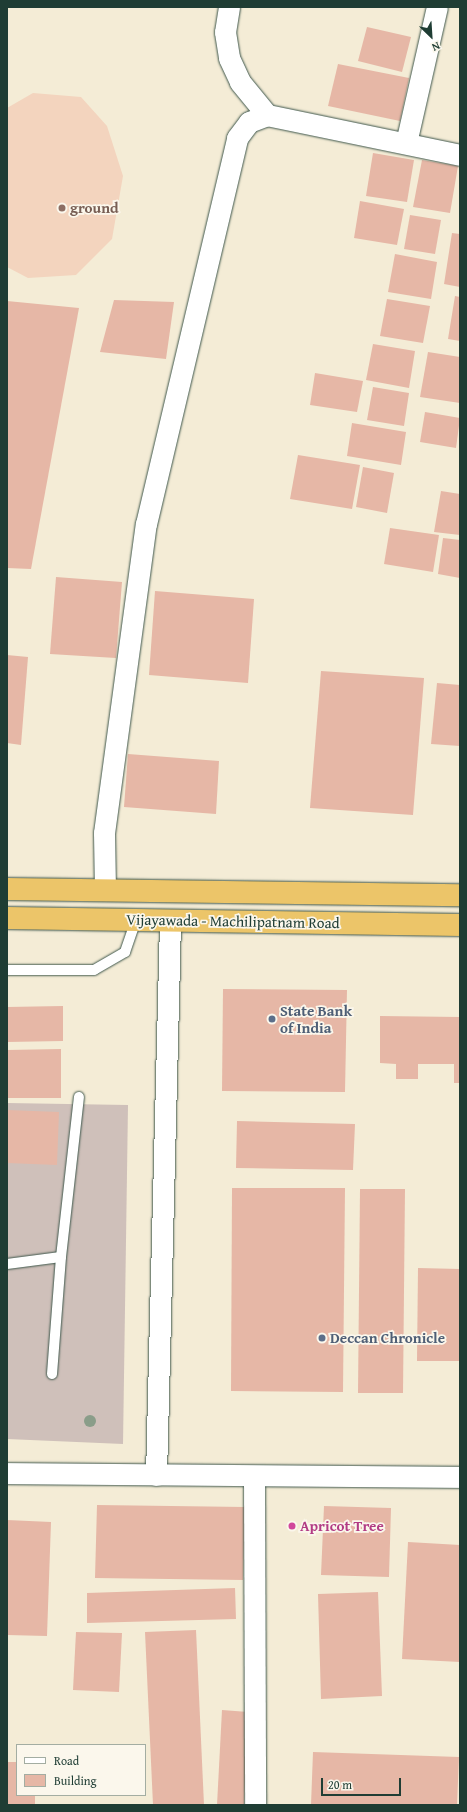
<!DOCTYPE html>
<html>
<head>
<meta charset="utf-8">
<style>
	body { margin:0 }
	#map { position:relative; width:467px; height:1812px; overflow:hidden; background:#f4ecd6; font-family:"Gentium Book Plus",serif }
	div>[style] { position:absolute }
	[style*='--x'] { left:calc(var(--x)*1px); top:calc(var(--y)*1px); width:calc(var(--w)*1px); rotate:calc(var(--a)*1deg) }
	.built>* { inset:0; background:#f3d4be }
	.industrial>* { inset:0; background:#cfc0ba }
	.building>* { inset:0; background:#e6b7a6 }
	.roads { filter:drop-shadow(0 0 1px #3f574c) drop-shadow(0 0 1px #3f574c) }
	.lane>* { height:10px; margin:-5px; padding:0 5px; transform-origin:5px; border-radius:5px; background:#fff }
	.street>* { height:21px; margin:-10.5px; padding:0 10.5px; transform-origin:10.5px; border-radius:10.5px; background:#fff }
	.highway>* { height:22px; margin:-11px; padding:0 11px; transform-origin:11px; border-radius:11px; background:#ecc569 }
	.trees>* { width:12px; height:12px; margin:-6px; border-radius:50%; background:#8a9d89 }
	.dots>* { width:11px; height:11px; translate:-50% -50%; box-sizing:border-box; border:2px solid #fbf7ec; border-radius:50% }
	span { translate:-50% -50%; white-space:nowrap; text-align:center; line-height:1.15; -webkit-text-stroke:3.5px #fbf7ec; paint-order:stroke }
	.education-label { font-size:15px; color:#785e54; font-weight:700 }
	.left { translate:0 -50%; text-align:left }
	.street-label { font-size:15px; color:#1f3d34 }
	.service-label { font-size:15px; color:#4e5e75; font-weight:700 }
	.hotel-label { font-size:15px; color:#b23c85; font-weight:700 }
	.frame { position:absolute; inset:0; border:8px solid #1f3d34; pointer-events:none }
	.legend { position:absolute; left:16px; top:1744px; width:130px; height:52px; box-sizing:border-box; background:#fbf7ec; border:1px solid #a3ada2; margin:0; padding:5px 7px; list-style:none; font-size:12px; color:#1f3d34 }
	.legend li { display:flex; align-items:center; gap:8px; height:20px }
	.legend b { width:20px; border:1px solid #a3ada2 }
	.north { position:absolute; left:411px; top:16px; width:40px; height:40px; -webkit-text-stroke:3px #fbf7ec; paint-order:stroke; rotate:155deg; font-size:11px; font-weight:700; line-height:16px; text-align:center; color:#1f3d34 }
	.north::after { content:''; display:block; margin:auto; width:14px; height:18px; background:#1f3d34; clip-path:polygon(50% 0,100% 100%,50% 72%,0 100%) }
	.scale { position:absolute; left:321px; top:1778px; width:80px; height:18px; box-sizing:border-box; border:2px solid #1f3d34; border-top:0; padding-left:5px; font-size:12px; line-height:14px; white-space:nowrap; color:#1f3d34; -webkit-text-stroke:3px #fbf7ec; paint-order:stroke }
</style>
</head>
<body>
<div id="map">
	<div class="built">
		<i style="clip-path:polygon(33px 93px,81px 97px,107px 126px,123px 176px,112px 239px,76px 275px,28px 278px,7px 267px,7px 108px)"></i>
	</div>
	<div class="industrial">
		<i style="clip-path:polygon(7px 1103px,128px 1105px,123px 1444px,7px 1439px)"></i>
	</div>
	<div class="building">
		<i style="clip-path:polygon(367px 27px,411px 37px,402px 72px,358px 61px)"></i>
		<i style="clip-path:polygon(338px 64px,409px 78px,400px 121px,328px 106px)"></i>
		<i style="clip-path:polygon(373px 153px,414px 160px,407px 202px,366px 196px)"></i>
		<i style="clip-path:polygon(422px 160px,458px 166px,450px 213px,413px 207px)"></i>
		<i style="clip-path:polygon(360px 201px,404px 209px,397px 245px,354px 238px)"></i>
		<i style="clip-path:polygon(410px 215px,441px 220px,435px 254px,404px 249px)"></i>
		<i style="clip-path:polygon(452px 233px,460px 234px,460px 287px,444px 284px)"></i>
		<i style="clip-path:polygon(395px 254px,437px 262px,431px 299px,388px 292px)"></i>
		<i style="clip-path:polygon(455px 296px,460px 297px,460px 341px,448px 339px)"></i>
		<i style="clip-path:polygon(387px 299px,430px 306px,423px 343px,380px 336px)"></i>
		<i style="clip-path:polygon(114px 300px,174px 302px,166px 359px,100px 352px)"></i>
		<i style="clip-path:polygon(7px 301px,79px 308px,31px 569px,7px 568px)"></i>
		<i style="clip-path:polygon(373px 344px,415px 351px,409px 388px,366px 380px)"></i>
		<i style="clip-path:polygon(428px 352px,460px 357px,460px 403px,420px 397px)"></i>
		<i style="clip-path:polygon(315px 373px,363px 381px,357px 412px,310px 405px)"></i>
		<i style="clip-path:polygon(373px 387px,409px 393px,404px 426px,367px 420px)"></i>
		<i style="clip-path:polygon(425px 412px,460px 418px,456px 448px,420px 442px)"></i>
		<i style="clip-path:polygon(352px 423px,406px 432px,401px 465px,347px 456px)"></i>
		<i style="clip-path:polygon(298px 455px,360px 465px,352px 509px,290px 499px)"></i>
		<i style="clip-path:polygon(363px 467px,394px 473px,387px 513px,356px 507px)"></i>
		<i style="clip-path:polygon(441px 491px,460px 494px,460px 535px,434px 532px)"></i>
		<i style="clip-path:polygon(390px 528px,439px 535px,433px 572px,384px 564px)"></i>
		<i style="clip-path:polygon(443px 538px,460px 540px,460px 578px,438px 574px)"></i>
		<i style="clip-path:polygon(56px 577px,122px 582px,116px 658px,50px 654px)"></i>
		<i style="clip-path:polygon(155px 591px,254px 599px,248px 683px,149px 675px)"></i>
		<i style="clip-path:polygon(7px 655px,28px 657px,21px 745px,7px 743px)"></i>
		<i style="clip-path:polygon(321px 671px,424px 678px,413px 815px,310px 808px)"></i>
		<i style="clip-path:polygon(437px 683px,460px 685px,460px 746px,431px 744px)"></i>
		<i style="clip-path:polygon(128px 754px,219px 761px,216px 814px,124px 807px)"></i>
		<i style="clip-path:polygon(223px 989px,347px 990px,345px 1092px,222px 1091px)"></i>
		<i style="clip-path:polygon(63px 1006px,63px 1041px,7px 1042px,7px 1007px)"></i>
		<i style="clip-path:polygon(380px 1016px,460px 1017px,460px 1083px,454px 1083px,454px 1064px,418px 1064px,418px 1079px,396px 1079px,396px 1064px,380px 1063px)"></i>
		<i style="clip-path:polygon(61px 1049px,61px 1098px,7px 1098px,7px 1050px)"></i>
		<i style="clip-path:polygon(7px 1110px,59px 1112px,57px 1165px,7px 1163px)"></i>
		<i style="clip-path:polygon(237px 1121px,355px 1124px,353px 1170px,236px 1168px)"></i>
		<i style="clip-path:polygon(232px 1188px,345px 1188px,343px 1392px,231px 1391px)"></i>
		<i style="clip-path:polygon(360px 1189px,405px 1189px,403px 1393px,358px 1393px)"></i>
		<i style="clip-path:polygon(418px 1268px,460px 1269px,460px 1361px,417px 1361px)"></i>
		<i style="clip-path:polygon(97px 1505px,245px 1507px,243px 1580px,95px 1578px)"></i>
		<i style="clip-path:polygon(324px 1506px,391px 1508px,389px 1577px,321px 1575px)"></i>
		<i style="clip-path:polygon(7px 1520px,51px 1522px,47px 1636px,7px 1635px)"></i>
		<i style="clip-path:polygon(408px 1542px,460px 1545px,460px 1662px,402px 1659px)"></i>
		<i style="clip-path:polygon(235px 1588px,236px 1619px,87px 1623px,87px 1593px)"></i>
		<i style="clip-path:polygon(378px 1592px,382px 1696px,321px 1699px,318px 1594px)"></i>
		<i style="clip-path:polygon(196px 1630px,204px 1805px,153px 1805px,145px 1632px)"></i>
		<i style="clip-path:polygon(76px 1632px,122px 1633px,119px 1692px,73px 1690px)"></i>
		<i style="clip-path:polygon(222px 1710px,248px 1712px,244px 1805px,217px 1805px)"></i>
		<i style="clip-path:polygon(313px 1752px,459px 1757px,457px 1805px,311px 1805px)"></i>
		<i style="clip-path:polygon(7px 1762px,17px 1762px,17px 1795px,35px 1795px,35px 1805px,7px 1805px)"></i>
	</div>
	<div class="roads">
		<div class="lane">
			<i style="--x:7;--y:970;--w:87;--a:0"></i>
			<i style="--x:94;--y:970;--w:36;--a:-30"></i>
			<i style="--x:125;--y:952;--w:34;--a:-71"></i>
			<i style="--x:7;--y:1264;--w:54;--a:-7.4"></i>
			<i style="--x:61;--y:1257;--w:161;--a:-83.6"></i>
			<i style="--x:52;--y:1374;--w:117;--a:-85.6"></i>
		</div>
		<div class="street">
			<i style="--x:229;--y:7;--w:25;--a:99"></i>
			<i style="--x:225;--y:32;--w:26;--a:81"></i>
			<i style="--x:229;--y:58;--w:26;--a:65"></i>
			<i style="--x:240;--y:82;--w:43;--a:50.7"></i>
			<i style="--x:406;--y:143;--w:139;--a:-77.2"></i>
			<i style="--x:105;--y:890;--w:57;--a:-91"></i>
			<i style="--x:104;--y:833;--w:312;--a:-82.3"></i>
			<i style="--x:146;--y:524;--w:397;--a:-76.7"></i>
			<i style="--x:237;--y:138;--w:20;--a:-53"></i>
			<i style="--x:249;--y:122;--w:19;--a:-21"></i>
			<i style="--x:267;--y:115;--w:197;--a:11.7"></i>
			<i style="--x:7;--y:1473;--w:453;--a:0.5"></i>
			<i style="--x:156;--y:1475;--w:554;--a:-88.55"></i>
			<i style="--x:254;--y:1477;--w:328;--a:89.8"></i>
		</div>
		<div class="highway">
			<i style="--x:7;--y:889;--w:453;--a:0.8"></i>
			<i style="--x:7;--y:918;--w:453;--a:0.9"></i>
		</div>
	</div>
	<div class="trees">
		<i style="left:90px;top:1421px"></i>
	</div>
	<div class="dots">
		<i style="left:62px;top:208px;background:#8d6e63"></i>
		<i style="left:272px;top:1019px;background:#5c6f8a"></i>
		<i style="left:322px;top:1338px;background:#5c6f8a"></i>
		<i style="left:292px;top:1526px;background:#d1479c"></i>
	</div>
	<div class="education-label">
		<span class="left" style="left:70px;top:208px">ground</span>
	</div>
	<div class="street-label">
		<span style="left:233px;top:921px;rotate:1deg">Vijayawada - Machilipatnam Road</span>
	</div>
	<div class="service-label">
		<span class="left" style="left:280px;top:1019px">State Bank<br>of India</span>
		<span class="left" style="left:330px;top:1338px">Deccan Chronicle</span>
	</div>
	<div class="hotel-label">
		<span class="left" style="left:300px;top:1526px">Apricot Tree</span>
	</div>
	<div class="frame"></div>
	<ul class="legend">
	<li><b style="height:5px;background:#fff"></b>Road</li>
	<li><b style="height:11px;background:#e6b7a6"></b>Building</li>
	</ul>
	<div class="north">N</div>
	<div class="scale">20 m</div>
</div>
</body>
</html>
